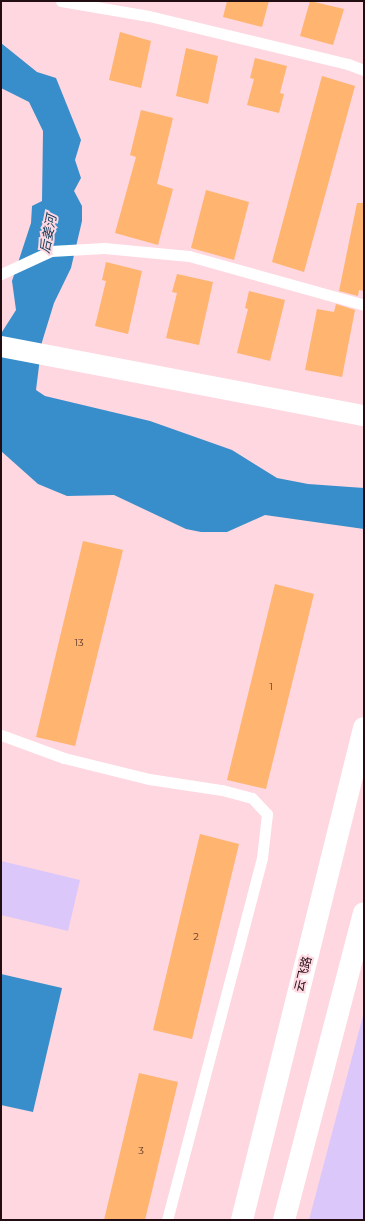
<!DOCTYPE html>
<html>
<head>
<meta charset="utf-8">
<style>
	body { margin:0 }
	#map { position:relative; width:365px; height:1221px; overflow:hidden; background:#fed7e0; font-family:Montserrat,"Noto Sans SC",sans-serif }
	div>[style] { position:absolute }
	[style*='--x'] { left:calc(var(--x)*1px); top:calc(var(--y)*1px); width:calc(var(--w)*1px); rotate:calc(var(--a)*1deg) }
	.green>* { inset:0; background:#dbc7fa }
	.water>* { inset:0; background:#388eca }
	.building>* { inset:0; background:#ffb46f }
	.service>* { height:11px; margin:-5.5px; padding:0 5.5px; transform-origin:5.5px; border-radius:5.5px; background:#fff }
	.minor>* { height:21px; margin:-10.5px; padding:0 10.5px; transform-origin:10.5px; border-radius:10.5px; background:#fff }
	.secondary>* { height:22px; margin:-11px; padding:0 11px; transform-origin:11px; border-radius:11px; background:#fff }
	span { translate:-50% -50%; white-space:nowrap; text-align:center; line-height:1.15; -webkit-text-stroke:4px #fed7e0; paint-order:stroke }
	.number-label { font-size:10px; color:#59372a }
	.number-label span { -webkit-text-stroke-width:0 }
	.street-label { font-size:12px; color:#220d13 }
	.water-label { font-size:13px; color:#083958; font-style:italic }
	.frame { position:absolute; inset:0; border:2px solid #220d13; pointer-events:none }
</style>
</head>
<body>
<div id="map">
	<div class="green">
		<i style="clip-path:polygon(1px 861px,80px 880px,68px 931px,1px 915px)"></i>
		<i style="clip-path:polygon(364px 1012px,364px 1220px,309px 1220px)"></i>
	</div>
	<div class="water">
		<i style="clip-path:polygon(1px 43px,37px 72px,56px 78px,81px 140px,75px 160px,81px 178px,74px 191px,82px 206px,82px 221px,71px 268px,54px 303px,42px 342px,36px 390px,45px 396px,150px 421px,232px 450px,277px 478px,308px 484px,364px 488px,364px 529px,265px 515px,227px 532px,201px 532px,186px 529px,114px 495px,67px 496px,38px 484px,1px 451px,2px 332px,16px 310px,12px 281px,31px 223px,32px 206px,42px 201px,43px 131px,29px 102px,1px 88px)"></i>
		<i style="clip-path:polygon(1px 974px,62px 988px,33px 1112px,1px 1105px)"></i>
	</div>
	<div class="building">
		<i style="clip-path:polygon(227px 1px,269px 1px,262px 27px,223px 17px)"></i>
		<i style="clip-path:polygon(310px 1px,344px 9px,333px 45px,300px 36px)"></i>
		<i style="clip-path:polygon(120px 32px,151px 41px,141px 88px,109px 80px)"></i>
		<i style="clip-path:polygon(186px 48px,218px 56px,208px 104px,176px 96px)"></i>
		<i style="clip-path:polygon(255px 58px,287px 66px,280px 93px,284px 94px,279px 113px,247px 105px,254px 79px,250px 78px)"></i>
		<i style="clip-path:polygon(322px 76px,355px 86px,304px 272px,272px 262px)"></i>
		<i style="clip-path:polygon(141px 110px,173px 118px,157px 184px,173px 189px,158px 245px,115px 233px,136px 157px,130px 155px)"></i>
		<i style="clip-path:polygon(206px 190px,249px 202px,234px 260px,191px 248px)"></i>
		<i style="clip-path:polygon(357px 203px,364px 203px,364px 291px,359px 290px,358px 296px,339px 291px)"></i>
		<i style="clip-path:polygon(106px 262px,142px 271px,128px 334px,95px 326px,106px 281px,102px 280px)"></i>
		<i style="clip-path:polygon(177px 274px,213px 282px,199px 345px,166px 338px,177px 293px,172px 292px)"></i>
		<i style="clip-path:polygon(249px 291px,285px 300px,270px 361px,237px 353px,248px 309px,245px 308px)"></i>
		<i style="clip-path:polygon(336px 304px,355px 310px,342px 377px,305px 370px,317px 309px,334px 312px)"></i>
		<i style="clip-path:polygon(83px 541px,123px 550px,75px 746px,36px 737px)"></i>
		<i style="clip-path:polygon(275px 584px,314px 594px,266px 789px,227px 780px)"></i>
		<i style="clip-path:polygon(200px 834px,239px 844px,192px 1039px,153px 1030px)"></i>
		<i style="clip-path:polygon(139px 1073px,178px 1082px,145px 1220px,104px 1220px)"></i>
	</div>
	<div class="service">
		<i style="--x:61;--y:1;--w:89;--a:9.7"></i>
		<i style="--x:149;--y:16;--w:205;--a:13.6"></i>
		<i style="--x:348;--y:64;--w:17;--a:21"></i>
		<i style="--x:1;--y:274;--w:55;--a:-24.7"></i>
		<i style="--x:51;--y:251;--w:53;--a:-3.2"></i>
		<i style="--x:104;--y:248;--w:85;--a:5.4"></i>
		<i style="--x:189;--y:256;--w:182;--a:15.6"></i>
		<i style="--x:1;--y:735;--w:67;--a:20.1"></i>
		<i style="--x:64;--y:758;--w:88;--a:13.9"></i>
		<i style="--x:149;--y:779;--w:74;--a:8.6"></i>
		<i style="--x:222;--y:790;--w:31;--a:15"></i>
		<i style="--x:252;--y:798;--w:22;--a:47"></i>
		<i style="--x:267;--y:814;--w:44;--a:96.5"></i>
		<i style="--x:262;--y:858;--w:374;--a:104.7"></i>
	</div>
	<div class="minor">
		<i style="--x:1;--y:346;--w:369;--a:10.8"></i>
	</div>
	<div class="secondary">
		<i style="--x:242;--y:1220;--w:507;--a:-76.07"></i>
		<i style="--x:284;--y:1220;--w:317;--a:-75.4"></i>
	</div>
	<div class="number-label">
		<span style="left:79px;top:643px">13</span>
		<span style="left:271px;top:687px">1</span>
		<span style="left:196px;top:937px">2</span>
		<span style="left:141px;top:1151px">3</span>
	</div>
	<div class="street-label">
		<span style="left:303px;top:974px;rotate:-76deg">云飞路</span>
	</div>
	<div class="water-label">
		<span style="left:48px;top:234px;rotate:-79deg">后姜河</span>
	</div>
	<div class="frame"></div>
</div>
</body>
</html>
